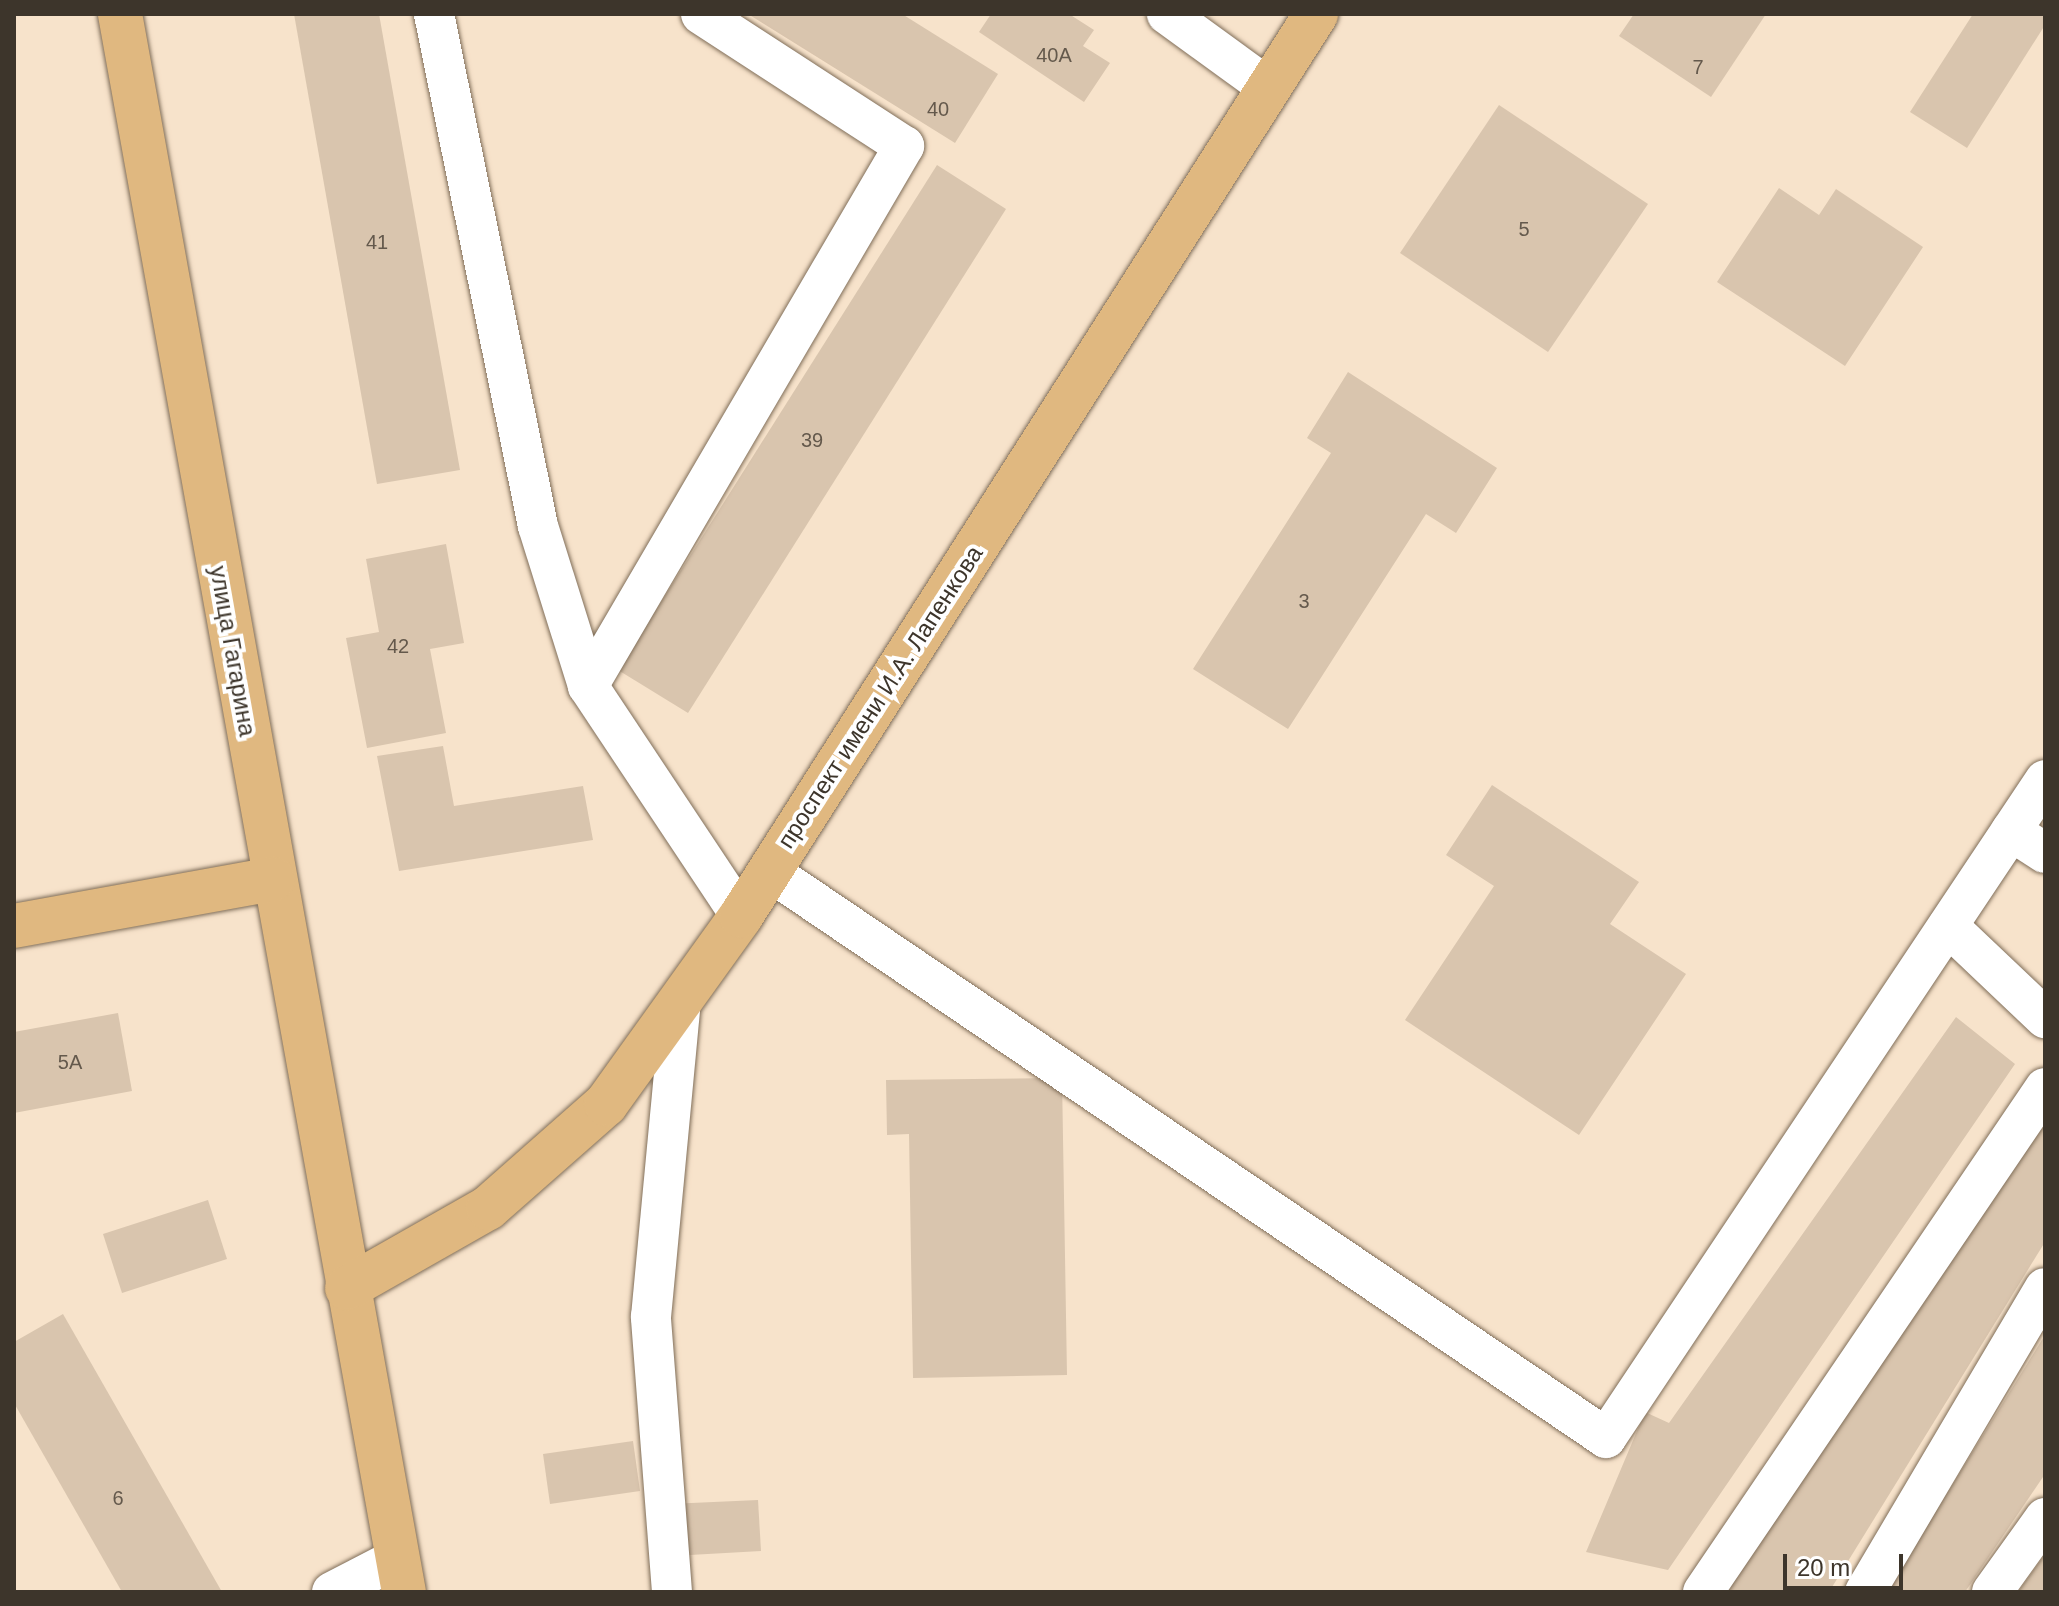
<!DOCTYPE html>
<html>
<head>
<meta charset="utf-8">
<style>
	body { margin:0 }
	#map { position:relative; width:2059px; height:1606px; overflow:hidden; background:#f7e3cb; font-family:Arial,sans-serif }
	div>[style] { position:absolute }
	[style*='--x'] { left:calc(var(--x)*1px); top:calc(var(--y)*1px); width:calc(var(--w)*1px); rotate:calc(var(--a)*1deg) }
	.building>* { inset:0; background:#d9c5ae }
	.roads { filter:drop-shadow(0 0 2px #806e59) drop-shadow(0 0 2px #806e59) }
	.minor>* { height:40px; margin:-20px; padding:0 20px; transform-origin:20px; border-radius:20px; background:#fff }
	.major>* { height:44px; margin:-22px; padding:0 22px; transform-origin:22px; border-radius:22px; background:#e0b880 }
	span { translate:-50% -50%; white-space:nowrap; text-align:center; line-height:1.15; -webkit-text-stroke:8px #fff; paint-order:stroke }
	.number-label { font-size:20px; color:#64594c }
	.number-label span { -webkit-text-stroke-width:0 }
	.street-label { font-size:24px; color:#3d352b }
	.frame { position:absolute; inset:0; border:16px solid #3d352b; pointer-events:none }
	.scale { position:absolute; left:1783px; top:1554px; width:120px; height:36px; box-sizing:border-box; border:4px solid #3d352b; border-top:0; padding-left:10px; font-size:24px; line-height:28px; white-space:nowrap; color:#3d352b; -webkit-text-stroke:6px #fff; paint-order:stroke }
</style>
</head>
<body>
<div id="map">
	<div class="building">
		<i style="clip-path:polygon(294px 14px,379px 14px,460px 470px,377px 484px)"></i>
		<i style="clip-path:polygon(748px 14px,902px 14px,998px 74px,955px 143px)"></i>
		<i style="clip-path:polygon(991px 14px,1069px 14px,1094px 30px,1083px 46px,1110px 63px,1084px 102px,979px 32px)"></i>
		<i style="clip-path:polygon(1634px 14px,1766px 14px,1711px 97px,1619px 36px)"></i>
		<i style="clip-path:polygon(1973px 14px,2045px 14px,2045px 25px,1967px 148px,1910px 112px)"></i>
		<i style="clip-path:polygon(1499px 105px,1648px 204px,1548px 352px,1400px 253px)"></i>
		<i style="clip-path:polygon(937px 165px,1006px 209px,688px 713px,618px 670px)"></i>
		<i style="clip-path:polygon(1779px 188px,1819px 215px,1836px 189px,1923px 247px,1845px 366px,1717px 282px)"></i>
		<i style="clip-path:polygon(1348px 372px,1497px 468px,1456px 533px,1426px 514px,1288px 729px,1193px 669px,1331px 453px,1307px 438px)"></i>
		<i style="clip-path:polygon(446px 544px,464px 643px,430px 649px,446px 733px,367px 748px,346px 638px,379px 632px,366px 559px)"></i>
		<i style="clip-path:polygon(443px 746px,454px 806px,583px 786px,593px 840px,399px 871px,377px 756px)"></i>
		<i style="clip-path:polygon(1492px 785px,1639px 882px,1610px 924px,1686px 974px,1579px 1135px,1405px 1020px,1494px 886px,1446px 855px)"></i>
		<i style="clip-path:polygon(118px 1013px,132px 1091px,14px 1113px,14px 1032px)"></i>
		<i style="clip-path:polygon(1956px 1017px,2015px 1064px,1668px 1570px,1586px 1552px,1645px 1412px,1669px 1423px)"></i>
		<i style="clip-path:polygon(1062px 1078px,1067px 1375px,913px 1378px,909px 1134px,887px 1135px,886px 1080px)"></i>
		<i style="clip-path:polygon(2045px 1120px,2045px 1242px,1829px 1592px,1727px 1592px)"></i>
		<i style="clip-path:polygon(208px 1200px,227px 1259px,122px 1293px,103px 1234px)"></i>
		<i style="clip-path:polygon(63px 1314px,222px 1592px,122px 1592px,14px 1403px,14px 1342px)"></i>
		<i style="clip-path:polygon(2045px 1335px,2045px 1474px,1965px 1592px,1886px 1592px)"></i>
		<i style="clip-path:polygon(633px 1441px,640px 1491px,550px 1504px,543px 1454px)"></i>
		<i style="clip-path:polygon(758px 1500px,761px 1551px,672px 1556px,669px 1504px)"></i>
		<i style="clip-path:polygon(2045px 1554px,2045px 1592px,2018px 1592px)"></i>
	</div>
	<div class="roads">
		<div class="minor">
			<i style="--x:434;--y:14;--w:522;--a:78.52"></i>
			<i style="--x:538;--y:526;--w:168;--a:72.6"></i>
			<i style="--x:588;--y:686;--w:276;--a:56.4"></i>
			<i style="--x:1167;--y:14;--w:126;--a:36"></i>
			<i style="--x:588;--y:686;--w:626;--a:-59.66"></i>
			<i style="--x:904;--y:146;--w:242;--a:-147"></i>
			<i style="--x:2011;--y:831;--w:40;--a:32.9"></i>
			<i style="--x:769;--y:871;--w:1011;--a:34.11"></i>
			<i style="--x:1606;--y:1438;--w:791;--a:-56.29"></i>
			<i style="--x:1948;--y:926;--w:134;--a:43.5"></i>
			<i style="--x:332;--y:1592;--w:74;--a:-27.3"></i>
			<i style="--x:672;--y:1592;--w:276;--a:-94.4"></i>
			<i style="--x:651;--y:1317;--w:317;--a:-84.6"></i>
			<i style="--x:1703;--y:1592;--w:609;--a:-55.84"></i>
			<i style="--x:1865;--y:1592;--w:353;--a:-59.4"></i>
			<i style="--x:1992;--y:1592;--w:91;--a:-54.4"></i>
		</div>
		<div class="major">
			<i style="--x:120;--y:14;--w:1603;--a:79.8"></i>
			<i style="--x:14;--y:926;--w:263;--a:-10.3"></i>
			<i style="--x:347;--y:1288;--w:162;--a:-29.6"></i>
			<i style="--x:488;--y:1208;--w:157;--a:-41.4"></i>
			<i style="--x:606;--y:1104;--w:231;--a:-54.3"></i>
			<i style="--x:741;--y:916;--w:1070;--a:-57.48"></i>
		</div>
	</div>
	<div class="number-label">
		<span style="left:1054px;top:55px">40А</span>
		<span style="left:1698px;top:67px">7</span>
		<span style="left:938px;top:109px">40</span>
		<span style="left:1524px;top:229px">5</span>
		<span style="left:377px;top:242px">41</span>
		<span style="left:812px;top:440px">39</span>
		<span style="left:1304px;top:601px">3</span>
		<span style="left:398px;top:646px">42</span>
		<span style="left:70px;top:1062px">5А</span>
		<span style="left:118px;top:1498px">6</span>
	</div>
	<div class="street-label">
		<span style="left:233px;top:651px;rotate:80deg">улица Гагарина</span>
		<span style="left:880px;top:697px;rotate:-57deg">проспект имени И.А. Лапенкова</span>
	</div>
	<div class="frame"></div>
	<div class="scale">20 m</div>
</div>
</body>
</html>
